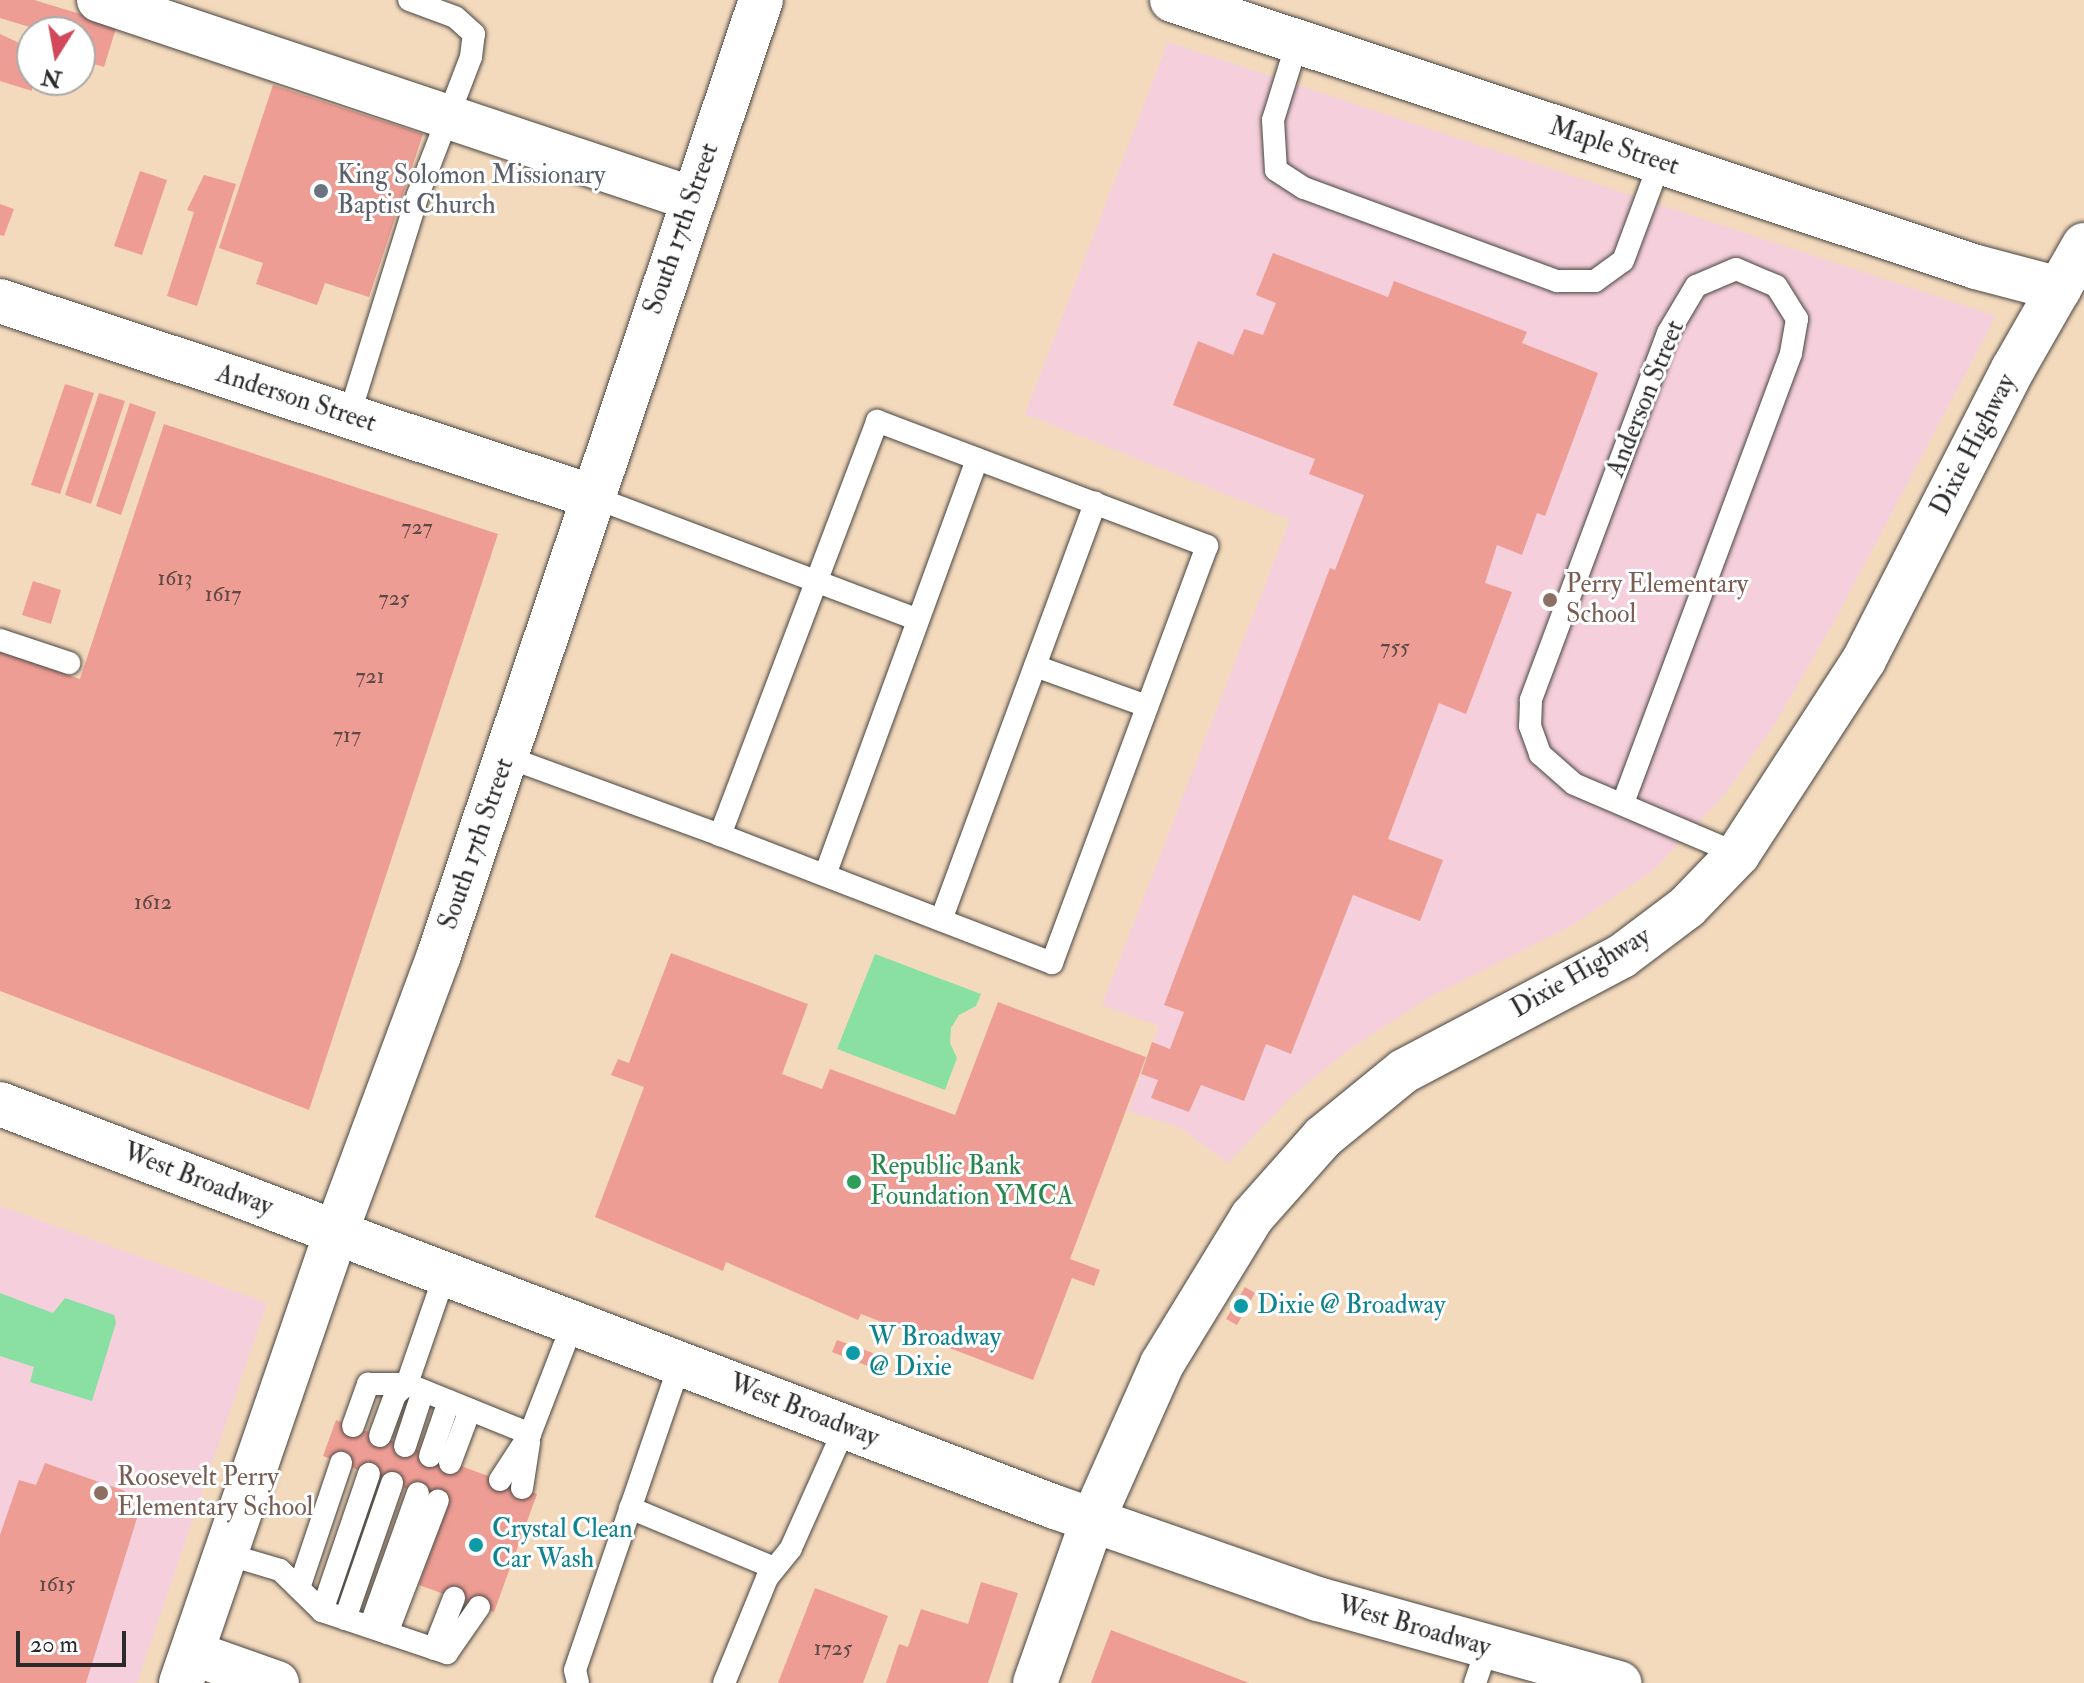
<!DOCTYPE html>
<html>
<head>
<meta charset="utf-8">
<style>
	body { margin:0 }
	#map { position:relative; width:2084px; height:1683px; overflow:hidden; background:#f4dabd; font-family:"IM FELL Double Pica",serif }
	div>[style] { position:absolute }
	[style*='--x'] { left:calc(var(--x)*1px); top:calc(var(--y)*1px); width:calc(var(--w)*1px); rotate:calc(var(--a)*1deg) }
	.built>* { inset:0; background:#f5cfdb }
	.green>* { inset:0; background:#8ae0a3 }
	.building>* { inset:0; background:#ee9d94 }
	.roads { filter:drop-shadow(0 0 2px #494541) drop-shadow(0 0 2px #494541) }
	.lane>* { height:22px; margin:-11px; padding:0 11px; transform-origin:11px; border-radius:11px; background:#fff }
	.street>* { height:44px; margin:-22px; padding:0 22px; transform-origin:22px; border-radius:22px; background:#fff }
	.secondary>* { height:44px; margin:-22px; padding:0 22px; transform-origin:22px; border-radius:22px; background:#fff }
	.primary>* { height:44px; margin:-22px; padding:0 22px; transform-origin:22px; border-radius:22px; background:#fff }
	.dots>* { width:22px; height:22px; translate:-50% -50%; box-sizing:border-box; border:4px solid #fff; border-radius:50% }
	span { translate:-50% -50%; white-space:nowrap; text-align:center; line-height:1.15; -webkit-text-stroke:6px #fff; paint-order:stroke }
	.number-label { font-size:22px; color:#5c4845 }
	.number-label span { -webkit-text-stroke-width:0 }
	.street-label { font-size:26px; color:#2b2b2b }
	.worship-label { font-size:26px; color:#5b616d }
	.left { translate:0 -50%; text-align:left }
	.education-label { font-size:26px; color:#785e54 }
	.leisure-label { font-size:26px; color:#27864d }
	.culture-label { font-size:26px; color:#0d838f }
	.north { position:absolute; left:16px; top:16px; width:80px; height:80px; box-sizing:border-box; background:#fff; border:2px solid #aaa; border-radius:50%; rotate:191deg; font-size:22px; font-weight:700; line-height:32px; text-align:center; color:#2b2b2b }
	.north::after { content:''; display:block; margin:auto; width:28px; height:36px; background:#d1495b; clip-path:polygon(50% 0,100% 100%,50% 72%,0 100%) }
	.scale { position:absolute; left:16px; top:1631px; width:110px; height:36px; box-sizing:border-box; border:4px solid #2b2b2b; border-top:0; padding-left:10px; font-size:24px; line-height:28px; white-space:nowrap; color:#2b2b2b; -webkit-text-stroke:6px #fff; paint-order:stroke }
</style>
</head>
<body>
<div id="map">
	<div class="built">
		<i style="clip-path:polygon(1168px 42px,1996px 316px,1840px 611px,1775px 724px,1725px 794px,1654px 870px,1573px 925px,1428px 998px,1347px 1051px,1291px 1097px,1228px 1163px,1179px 1127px,1128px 1111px,1159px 1026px,1102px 1005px,1290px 520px,1025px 414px)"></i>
		<i style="clip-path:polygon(0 1206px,267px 1303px,137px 1683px,0 1683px)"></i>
	</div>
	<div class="green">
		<i style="clip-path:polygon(875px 954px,981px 994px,976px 1006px,959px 1015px,951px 1028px,950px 1043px,957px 1058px,945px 1090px,837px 1049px)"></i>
		<i style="clip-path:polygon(0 1293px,53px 1313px,65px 1298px,114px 1315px,116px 1323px,92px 1401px,30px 1382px,34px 1367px,0 1356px)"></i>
	</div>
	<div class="building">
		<i style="clip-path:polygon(0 0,34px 0,117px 25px,104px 67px,80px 60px,80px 32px,46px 32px,0 18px)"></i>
		<i style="clip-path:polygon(0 34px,32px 49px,32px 91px,0 81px)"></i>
		<i style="clip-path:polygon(273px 85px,423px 134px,369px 297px,325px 283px,317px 305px,256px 284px,263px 263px,219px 248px)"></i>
		<i style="clip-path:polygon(140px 171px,167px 180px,142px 255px,114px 246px)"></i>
		<i style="clip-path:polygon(204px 175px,236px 184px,197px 306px,167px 296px,194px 212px,187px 210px)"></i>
		<i style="clip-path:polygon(0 204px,14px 209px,4px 236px,0 235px)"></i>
		<i style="clip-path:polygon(1273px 253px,1388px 297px,1394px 281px,1527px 332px,1522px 343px,1598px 373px,1545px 516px,1537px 513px,1522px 555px,1497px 545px,1485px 583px,1512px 592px,1466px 714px,1439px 703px,1388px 839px,1443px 860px,1420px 921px,1353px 895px,1291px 1054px,1266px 1044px,1244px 1101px,1201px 1085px,1189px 1112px,1151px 1098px,1158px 1080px,1141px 1074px,1152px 1042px,1170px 1049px,1184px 1012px,1164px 1005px,1330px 568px,1335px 570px,1364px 495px,1309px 474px,1315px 459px,1173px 405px,1198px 341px,1233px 355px,1244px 329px,1263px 335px,1276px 303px,1256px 295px)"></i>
		<i style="clip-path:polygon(65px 384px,94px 393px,60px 494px,31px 485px)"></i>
		<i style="clip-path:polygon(99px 393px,125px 401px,91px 504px,65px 495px)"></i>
		<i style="clip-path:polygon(130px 403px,156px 412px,121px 515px,96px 506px)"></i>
		<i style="clip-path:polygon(164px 424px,498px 534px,309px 1110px,0 991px,0 652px,80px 679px)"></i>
		<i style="clip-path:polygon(33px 581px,61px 590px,51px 624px,22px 615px)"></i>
		<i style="clip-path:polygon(671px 953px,808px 1004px,782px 1074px,822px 1089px,830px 1069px,955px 1115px,998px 1002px,1146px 1057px,1070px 1259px,1100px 1270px,1094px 1286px,1072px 1278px,1033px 1380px,861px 1314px,858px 1320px,726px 1262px,723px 1271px,595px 1217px,644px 1087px,611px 1075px,618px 1059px,629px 1063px)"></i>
		<i style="clip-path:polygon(1245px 1287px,1255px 1293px,1237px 1325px,1226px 1319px)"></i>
		<i style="clip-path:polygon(837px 1340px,873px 1353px,868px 1366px,832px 1352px)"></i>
		<i style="clip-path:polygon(336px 1420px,537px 1494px,494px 1612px,419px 1585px,448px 1505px,323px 1456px)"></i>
		<i style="clip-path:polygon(45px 1463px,125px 1491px,119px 1512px,137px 1518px,86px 1683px,0 1683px,0 1535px,19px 1480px,36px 1485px)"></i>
		<i style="clip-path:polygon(981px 1582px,1018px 1593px,988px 1683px,886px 1683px,899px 1644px,908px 1647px,921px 1609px,968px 1624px)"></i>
		<i style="clip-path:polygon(815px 1588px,888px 1616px,863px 1683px,778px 1683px)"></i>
		<i style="clip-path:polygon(1111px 1630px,1249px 1683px,1091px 1683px)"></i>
	</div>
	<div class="roads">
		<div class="lane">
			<i style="--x:1297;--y:43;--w:81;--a:107.3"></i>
			<i style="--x:1273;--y:120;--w:50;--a:86.6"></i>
			<i style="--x:1276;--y:170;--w:33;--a:33"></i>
			<i style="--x:1304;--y:188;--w:270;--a:20.2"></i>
			<i style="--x:1557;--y:281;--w:38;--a:0"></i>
			<i style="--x:1595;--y:281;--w:34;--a:-36"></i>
			<i style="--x:1623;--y:261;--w:106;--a:-69.5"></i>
			<i style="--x:349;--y:416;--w:232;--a:-72.7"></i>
			<i style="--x:418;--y:195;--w:148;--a:-69"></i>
			<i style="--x:471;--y:57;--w:23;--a:-83"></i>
			<i style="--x:474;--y:34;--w:25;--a:-138"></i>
			<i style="--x:455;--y:17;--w:49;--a:-159.7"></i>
			<i style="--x:877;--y:421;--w:353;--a:20.7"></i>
			<i style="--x:1207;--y:546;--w:445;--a:110.4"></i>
			<i style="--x:1052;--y:963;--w:356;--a:-158.9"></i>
			<i style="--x:720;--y:835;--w:443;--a:-69.2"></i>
			<i style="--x:593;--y:497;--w:347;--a:20.7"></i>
			<i style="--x:0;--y:640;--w:73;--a:18.4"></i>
			<i style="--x:1035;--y:666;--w:119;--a:19.7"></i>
			<i style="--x:507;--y:757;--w:227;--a:20.1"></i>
			<i style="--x:1623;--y:803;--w:480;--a:-69.5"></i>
			<i style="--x:1791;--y:353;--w:35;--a:-80"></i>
			<i style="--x:1797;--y:319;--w:39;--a:-122"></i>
			<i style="--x:1776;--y:286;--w:43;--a:-157"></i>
			<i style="--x:1736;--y:269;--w:43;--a:157"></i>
			<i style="--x:1696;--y:286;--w:55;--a:120.8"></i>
			<i style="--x:1668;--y:333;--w:392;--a:110.5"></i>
			<i style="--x:1531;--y:700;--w:26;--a:92"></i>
			<i style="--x:1530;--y:726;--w:30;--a:70"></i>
			<i style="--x:1540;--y:754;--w:45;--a:41.4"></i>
			<i style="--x:1574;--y:784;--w:178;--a:23.1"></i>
			<i style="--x:825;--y:875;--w:443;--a:-69.9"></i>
			<i style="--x:941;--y:920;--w:445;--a:-69.7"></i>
			<i style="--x:445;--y:1274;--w:116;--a:109.1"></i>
			<i style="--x:407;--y:1384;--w:133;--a:22.1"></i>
			<i style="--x:353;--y:1426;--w:45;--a:-70.3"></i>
			<i style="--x:368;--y:1384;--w:39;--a:0"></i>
			<i style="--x:380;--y:1436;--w:44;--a:-69.9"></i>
			<i style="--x:395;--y:1395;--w:16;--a:-43"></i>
			<i style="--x:405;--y:1446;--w:58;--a:-71.9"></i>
			<i style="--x:430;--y:1456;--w:58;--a:-70.9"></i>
			<i style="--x:450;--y:1463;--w:57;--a:-69.3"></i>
			<i style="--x:500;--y:1480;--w:55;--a:-56.9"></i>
			<i style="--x:530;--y:1434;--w:119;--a:-68.8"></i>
			<i style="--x:522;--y:1488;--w:46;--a:-81.2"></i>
			<i style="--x:630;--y:1508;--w:156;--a:22.6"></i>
			<i style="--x:226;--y:1554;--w:56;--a:16.5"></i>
			<i style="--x:280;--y:1570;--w:59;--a:44.3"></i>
			<i style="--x:322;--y:1611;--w:132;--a:18.6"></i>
			<i style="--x:447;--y:1653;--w:56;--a:-55.2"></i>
			<i style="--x:299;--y:1588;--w:132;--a:-71.4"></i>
			<i style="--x:322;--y:1611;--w:145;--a:-71.1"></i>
			<i style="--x:345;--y:1619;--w:144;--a:-70.9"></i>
			<i style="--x:370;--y:1627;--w:142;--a:-70.3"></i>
			<i style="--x:387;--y:1633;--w:142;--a:-69"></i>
			<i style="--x:434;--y:1649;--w:55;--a:-68.6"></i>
			<i style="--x:578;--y:1683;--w:13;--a:-103"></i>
			<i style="--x:575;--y:1670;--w:324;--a:-71.1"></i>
			<i style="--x:724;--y:1683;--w:113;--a:-67.7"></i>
			<i style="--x:767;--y:1578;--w:38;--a:-51"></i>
			<i style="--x:791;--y:1548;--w:133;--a:-65.9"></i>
			<i style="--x:1475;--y:1683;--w:37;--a:-71"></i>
		</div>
		<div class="street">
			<i style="--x:99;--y:0;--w:626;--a:18.52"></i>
			<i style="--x:1172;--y:0;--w:847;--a:18.37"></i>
			<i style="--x:1976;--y:267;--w:86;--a:14.8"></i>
			<i style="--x:0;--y:301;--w:625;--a:18.29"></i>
			<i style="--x:192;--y:1653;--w:90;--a:19.4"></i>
			<i style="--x:181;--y:1683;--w:477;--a:-71"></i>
			<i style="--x:336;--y:1232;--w:296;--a:-69.6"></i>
			<i style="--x:439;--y:955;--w:1008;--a:-71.37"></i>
		</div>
		<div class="secondary">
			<i style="--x:1035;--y:1683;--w:174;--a:-70.5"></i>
			<i style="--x:1093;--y:1519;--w:170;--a:-66"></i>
			<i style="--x:1162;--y:1364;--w:172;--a:-58.5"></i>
			<i style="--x:1252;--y:1217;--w:107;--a:-48.4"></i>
			<i style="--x:1323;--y:1137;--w:104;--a:-39.2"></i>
			<i style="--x:1404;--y:1071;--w:246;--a:-27.8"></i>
			<i style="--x:1622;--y:956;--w:81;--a:-37"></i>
			<i style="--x:1687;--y:907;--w:74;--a:-46.1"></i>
			<i style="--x:1738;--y:854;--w:231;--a:-57"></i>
			<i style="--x:1864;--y:660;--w:327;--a:-62.9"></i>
			<i style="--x:2013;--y:369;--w:143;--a:-60.2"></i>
		</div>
		<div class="primary">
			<i style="--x:0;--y:1104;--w:1129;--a:20.91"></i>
			<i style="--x:1055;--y:1507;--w:279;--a:19.3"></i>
			<i style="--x:1318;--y:1599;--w:313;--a:15.6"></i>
		</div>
	</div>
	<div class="dots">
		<i style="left:321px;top:191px;background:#6b7280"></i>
		<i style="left:1550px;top:600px;background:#8d6e63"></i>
		<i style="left:854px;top:1182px;background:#2e9e5b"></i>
		<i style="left:1241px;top:1306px;background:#0f9aa8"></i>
		<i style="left:853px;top:1353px;background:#0f9aa8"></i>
		<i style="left:101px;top:1493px;background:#8d6e63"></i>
		<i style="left:476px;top:1545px;background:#0f9aa8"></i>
	</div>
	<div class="number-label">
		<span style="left:417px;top:528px">727</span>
		<span style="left:175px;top:579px">1613</span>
		<span style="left:223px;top:595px">1617</span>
		<span style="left:394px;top:599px">725</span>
		<span style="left:1395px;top:648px">755</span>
		<span style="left:370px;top:677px">721</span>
		<span style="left:347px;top:736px">717</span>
		<span style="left:153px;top:903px">1612</span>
		<span style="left:57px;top:1585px">1615</span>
		<span style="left:833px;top:1649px">1725</span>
	</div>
	<div class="street-label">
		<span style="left:1614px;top:147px;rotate:18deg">Maple Street</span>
		<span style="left:682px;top:229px;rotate:-71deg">South 17th Street</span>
		<span style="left:296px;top:399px;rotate:18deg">Anderson Street</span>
		<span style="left:1646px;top:399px;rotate:-68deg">Anderson Street</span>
		<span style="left:1974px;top:445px;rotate:-63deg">Dixie Highway</span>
		<span style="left:477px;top:844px;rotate:-71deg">South 17th Street</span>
		<span style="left:1581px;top:973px;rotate:-30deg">Dixie Highway</span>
		<span style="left:198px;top:1180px;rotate:21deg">West Broadway</span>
		<span style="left:804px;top:1411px;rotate:21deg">West Broadway</span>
		<span style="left:1414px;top:1627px;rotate:16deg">West Broadway</span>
	</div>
	<div class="worship-label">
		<span class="left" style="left:337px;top:191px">King Solomon Missionary<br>Baptist Church</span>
	</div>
	<div class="education-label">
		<span class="left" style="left:1566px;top:600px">Perry Elementary<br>School</span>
		<span class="left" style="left:117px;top:1493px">Roosevelt Perry<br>Elementary School</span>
	</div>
	<div class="leisure-label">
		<span class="left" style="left:870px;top:1182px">Republic Bank<br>Foundation YMCA</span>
	</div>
	<div class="culture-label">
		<span class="left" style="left:1257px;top:1306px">Dixie @ Broadway</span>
		<span class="left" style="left:869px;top:1353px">W Broadway<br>@ Dixie</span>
		<span class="left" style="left:492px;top:1545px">Crystal Clean<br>Car Wash</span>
	</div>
	<div class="north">N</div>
	<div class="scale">20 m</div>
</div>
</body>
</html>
